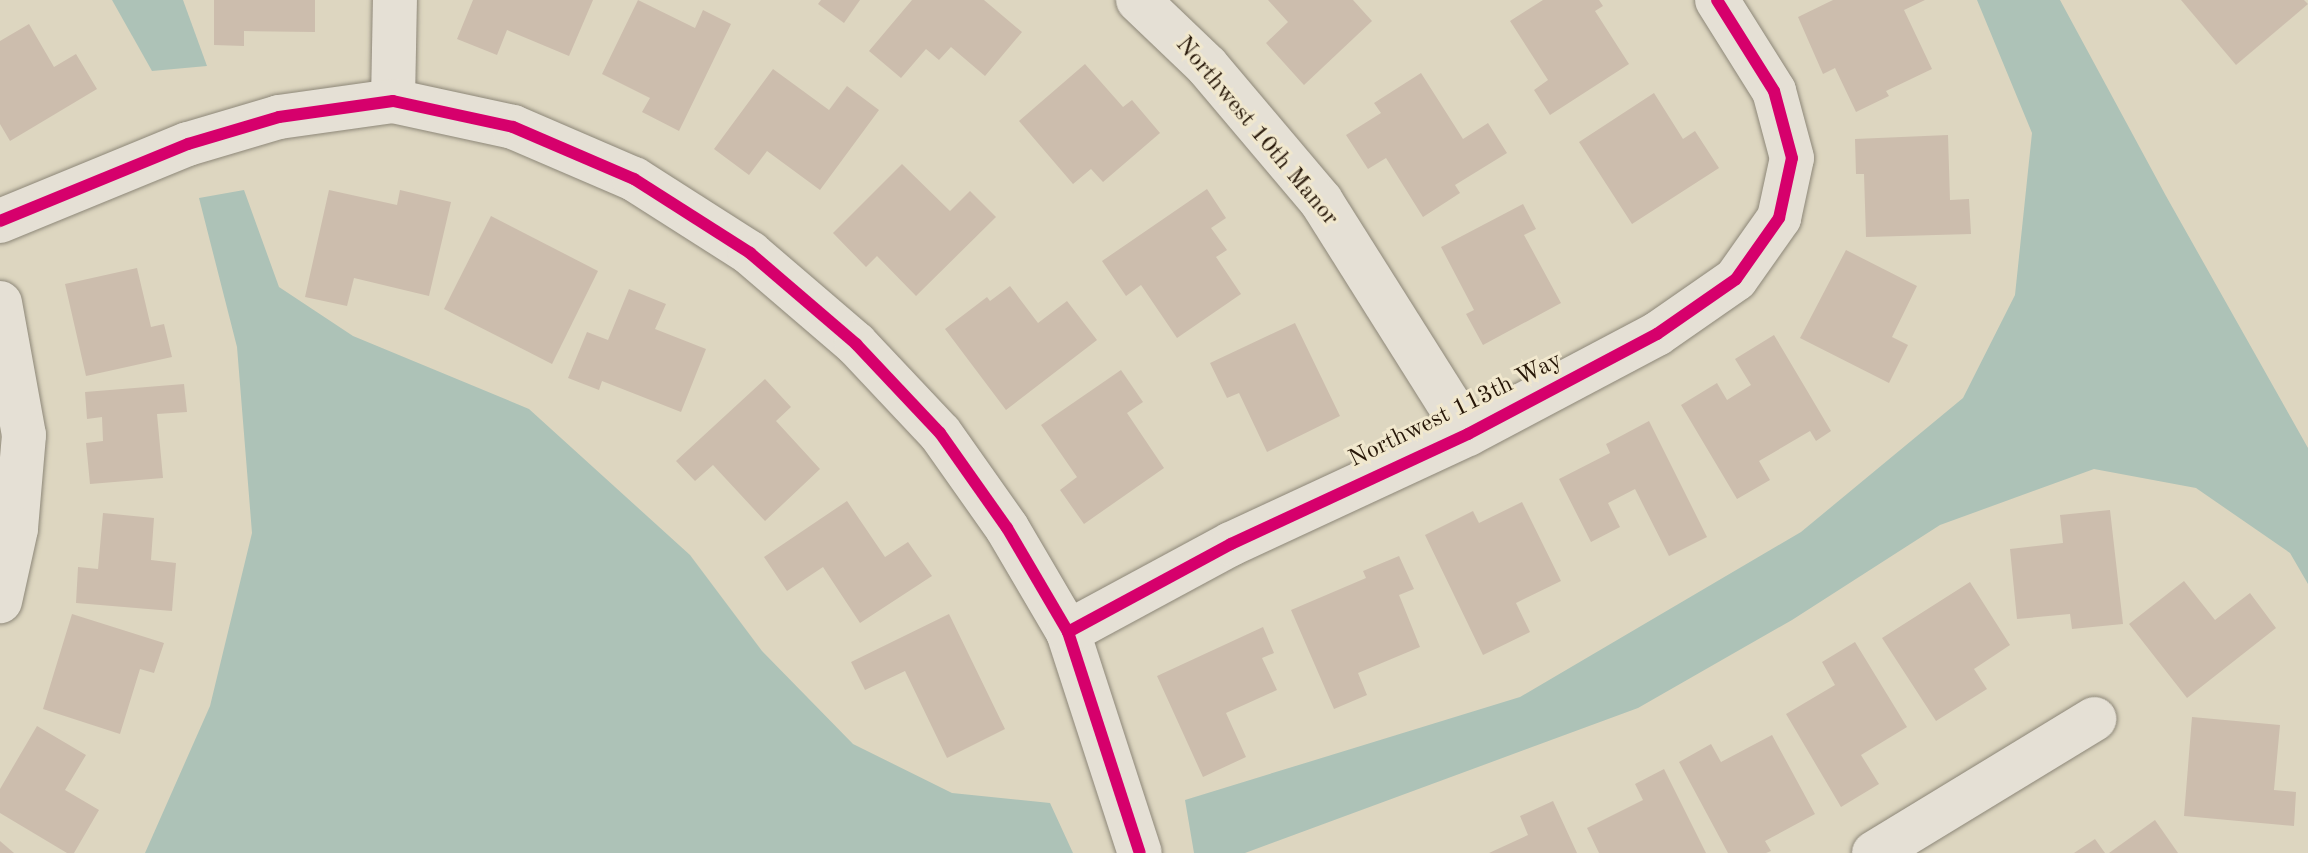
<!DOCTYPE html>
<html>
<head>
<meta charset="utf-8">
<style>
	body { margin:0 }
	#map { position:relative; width:2308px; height:853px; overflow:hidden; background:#ddd6c0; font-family:"Old Standard TT",serif }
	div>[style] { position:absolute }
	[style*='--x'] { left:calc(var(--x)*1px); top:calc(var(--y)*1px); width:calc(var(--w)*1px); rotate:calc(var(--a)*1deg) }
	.water>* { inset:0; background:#adc2b7 }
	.building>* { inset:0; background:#ccbdad }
	.roads { filter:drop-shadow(0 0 2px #8d8778) drop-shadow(0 0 2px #8d8778) }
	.minor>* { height:44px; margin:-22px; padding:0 22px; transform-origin:22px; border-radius:22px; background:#e5e0d5 }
	.cycleway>* { height:12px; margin:-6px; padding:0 6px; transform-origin:6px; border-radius:6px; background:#d6006c }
	span { translate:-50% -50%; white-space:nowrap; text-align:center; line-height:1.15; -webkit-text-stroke:6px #f1e8ce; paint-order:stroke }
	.street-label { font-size:24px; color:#261607 }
</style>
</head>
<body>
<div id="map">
	<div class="water">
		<i style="clip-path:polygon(112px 0,183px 0,207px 66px,152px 71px)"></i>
		<i style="clip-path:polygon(1977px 0,2060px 0,2166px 196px,2308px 448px,2308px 584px,2290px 553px,2196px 488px,2094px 469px,1940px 525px,1792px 620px,1638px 708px,1245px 853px,1194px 853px,1185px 800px,1520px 697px,1801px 532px,1963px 398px,2015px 295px,2032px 133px)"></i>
		<i style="clip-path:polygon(244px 190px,279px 287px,353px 336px,529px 409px,690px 555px,762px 651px,853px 744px,952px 793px,1050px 803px,1073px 853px,145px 853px,210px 706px,252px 533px,237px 347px,199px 198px)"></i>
	</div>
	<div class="building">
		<i style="clip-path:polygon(214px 0,315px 0,315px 32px,244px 31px,244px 46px,214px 45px)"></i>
		<i style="clip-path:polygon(473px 0,593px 0,569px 56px,507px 30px,497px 55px,457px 39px)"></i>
		<i style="clip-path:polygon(638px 0,695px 28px,703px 10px,731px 24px,679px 131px,642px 112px,650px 98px,602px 74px)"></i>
		<i style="clip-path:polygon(821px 0,860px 0,844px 23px,818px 4px)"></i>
		<i style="clip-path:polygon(912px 0,984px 0,1022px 32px,985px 76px,951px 47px,939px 60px,926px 49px,901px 78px,869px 51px)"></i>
		<i style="clip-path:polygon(1268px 0,1353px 0,1372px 21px,1304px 85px,1266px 43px,1288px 22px)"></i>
		<i style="clip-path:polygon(1543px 0,1599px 0,1603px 6px,1595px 11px,1629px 64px,1550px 115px,1534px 90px,1548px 80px,1510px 21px)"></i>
		<i style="clip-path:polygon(1833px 0,1925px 0,1904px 10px,1932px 69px,1886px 91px,1889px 96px,1856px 112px,1835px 68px,1823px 74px,1798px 17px)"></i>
		<i style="clip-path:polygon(2181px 0,2304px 0,2308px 4px,2236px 65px)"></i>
		<i style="clip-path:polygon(29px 24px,54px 67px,76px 54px,97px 89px,10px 141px,0 124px,0 41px)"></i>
		<i style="clip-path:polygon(1085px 64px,1123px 107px,1132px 100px,1160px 133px,1103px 182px,1091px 169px,1073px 184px,1019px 121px)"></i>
		<i style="clip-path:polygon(773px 69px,829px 110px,847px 86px,879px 110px,820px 190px,767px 151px,749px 175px,714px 149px)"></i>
		<i style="clip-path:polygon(1421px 73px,1463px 139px,1488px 123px,1507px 153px,1455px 185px,1460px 193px,1423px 217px,1386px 158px,1368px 169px,1346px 135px,1381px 113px,1374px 103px)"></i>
		<i style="clip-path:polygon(1654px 93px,1683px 139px,1695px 131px,1719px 168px,1632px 224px,1579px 142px)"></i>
		<i style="clip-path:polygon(1948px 135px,1950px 200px,1969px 199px,1971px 234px,1866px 237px,1864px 174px,1856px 174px,1855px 139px)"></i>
		<i style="clip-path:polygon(902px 164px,950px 211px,970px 191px,996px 217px,916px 296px,877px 256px,866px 267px,833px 233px)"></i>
		<i style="clip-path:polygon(1207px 189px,1226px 218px,1211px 228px,1227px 250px,1216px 257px,1241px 294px,1177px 338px,1141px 285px,1126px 296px,1102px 261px)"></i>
		<i style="clip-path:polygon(329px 190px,397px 205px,400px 190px,451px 202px,429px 296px,354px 278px,347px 306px,305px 297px)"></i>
		<i style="clip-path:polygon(1523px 204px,1536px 229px,1524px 235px,1561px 303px,1483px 345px,1466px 314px,1474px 310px,1441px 247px)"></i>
		<i style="clip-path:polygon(491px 216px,598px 271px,552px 364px,444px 309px)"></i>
		<i style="clip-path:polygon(1846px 250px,1917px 286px,1892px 337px,1908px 345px,1889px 383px,1800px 338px)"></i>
		<i style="clip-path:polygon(137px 268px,151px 327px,164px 324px,172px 357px,86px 376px,65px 284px)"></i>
		<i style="clip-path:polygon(1010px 286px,1038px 323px,1067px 301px,1097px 340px,1006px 410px,945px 329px,987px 297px,990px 301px)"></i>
		<i style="clip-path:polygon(629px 289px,666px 304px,655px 329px,706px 349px,681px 412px,602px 381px,599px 390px,568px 378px,587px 332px,608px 340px)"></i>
		<i style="clip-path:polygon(1295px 323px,1340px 416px,1267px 452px,1239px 393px,1227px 398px,1210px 363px)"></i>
		<i style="clip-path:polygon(1774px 335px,1831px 431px,1816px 441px,1810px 431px,1759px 461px,1770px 480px,1737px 499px,1681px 405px,1717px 383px,1727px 400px,1751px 385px,1735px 359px)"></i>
		<i style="clip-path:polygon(1121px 370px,1143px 402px,1127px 413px,1164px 468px,1084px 524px,1060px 490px,1077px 477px,1041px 425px)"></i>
		<i style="clip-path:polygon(765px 379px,791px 407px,776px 421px,820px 469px,765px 521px,713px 465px,695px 481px,676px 461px)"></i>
		<i style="clip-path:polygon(184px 384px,187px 412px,157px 414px,163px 478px,90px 484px,86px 443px,103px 441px,102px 417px,87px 419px,85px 392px)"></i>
		<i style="clip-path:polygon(1649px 421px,1707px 537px,1669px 556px,1635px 489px,1608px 503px,1620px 527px,1591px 542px,1559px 479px,1610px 453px,1606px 444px)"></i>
		<i style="clip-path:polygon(847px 501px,885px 557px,908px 542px,932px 576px,860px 623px,823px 567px,787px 591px,764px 557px)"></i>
		<i style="clip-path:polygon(1522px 502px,1561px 581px,1516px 603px,1530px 632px,1483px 655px,1425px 535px,1473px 511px,1479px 523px)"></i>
		<i style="clip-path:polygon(2110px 510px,2123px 624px,2072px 629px,2070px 614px,2017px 619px,2010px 549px,2063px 543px,2060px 515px)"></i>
		<i style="clip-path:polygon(103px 513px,154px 518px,151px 560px,176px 563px,172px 611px,76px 603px,78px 567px,98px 569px)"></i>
		<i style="clip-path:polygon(1399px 556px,1414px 589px,1399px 595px,1420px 647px,1358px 673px,1367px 695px,1334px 709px,1291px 610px,1366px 578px,1363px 571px)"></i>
		<i style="clip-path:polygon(2184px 581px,2215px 620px,2250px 593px,2276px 628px,2187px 698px,2129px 624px)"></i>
		<i style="clip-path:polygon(1970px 582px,2010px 645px,1974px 669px,1987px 689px,1936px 721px,1882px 638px)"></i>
		<i style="clip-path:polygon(72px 614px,164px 643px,154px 673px,140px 669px,120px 734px,43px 709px)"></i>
		<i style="clip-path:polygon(949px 614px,1005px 729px,947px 758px,905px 671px,865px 690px,851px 662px)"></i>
		<i style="clip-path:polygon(1263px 627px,1274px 653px,1262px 658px,1277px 690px,1226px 713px,1246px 757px,1203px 777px,1157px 676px)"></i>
		<i style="clip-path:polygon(1855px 642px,1907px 727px,1861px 755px,1879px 784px,1841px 807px,1786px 714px,1835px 685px,1822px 662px)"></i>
		<i style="clip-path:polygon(2192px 717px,2280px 725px,2274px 790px,2296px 792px,2294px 826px,2184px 816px)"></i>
		<i style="clip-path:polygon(37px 726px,86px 755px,65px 790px,99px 810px,74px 853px,67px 853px,0 813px,0 789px)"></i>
		<i style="clip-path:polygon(1772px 735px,1815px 814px,1765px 841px,1771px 851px,1766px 853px,1728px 853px,1679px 762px,1711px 744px,1721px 762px)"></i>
		<i style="clip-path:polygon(1664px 769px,1706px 853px,1599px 853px,1587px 828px,1643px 800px,1635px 784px)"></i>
		<i style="clip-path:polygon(1553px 801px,1577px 853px,1489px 853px,1528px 835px,1520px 816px)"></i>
		<i style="clip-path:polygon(2155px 820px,2178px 853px,2109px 853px)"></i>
		<i style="clip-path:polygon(2095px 839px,2105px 853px,2074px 853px)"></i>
		<i style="clip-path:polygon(0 841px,14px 853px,0 853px)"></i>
	</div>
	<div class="roads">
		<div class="minor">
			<i style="--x:1138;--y:0;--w:95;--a:43.7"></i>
			<i style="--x:1207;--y:66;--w:177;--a:49.8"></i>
			<i style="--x:1321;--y:201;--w:275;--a:57.8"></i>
			<i style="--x:393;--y:101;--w:101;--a:-88.9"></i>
			<i style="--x:0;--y:221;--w:203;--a:-22.3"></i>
			<i style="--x:188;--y:144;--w:95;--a:-16.5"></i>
			<i style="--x:279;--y:117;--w:115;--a:-8"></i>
			<i style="--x:393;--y:101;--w:123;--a:12.2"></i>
			<i style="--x:513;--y:127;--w:132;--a:23.3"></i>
			<i style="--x:634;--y:179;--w:138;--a:32.5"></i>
			<i style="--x:750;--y:253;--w:140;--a:40.6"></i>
			<i style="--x:856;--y:344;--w:122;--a:46.7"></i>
			<i style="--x:940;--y:433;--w:116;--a:54.8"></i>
			<i style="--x:1007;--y:528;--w:121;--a:59.6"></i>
			<i style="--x:1068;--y:632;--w:232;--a:72"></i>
			<i style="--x:0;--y:303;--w:134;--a:79.7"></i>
			<i style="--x:24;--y:435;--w:94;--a:94.9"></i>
			<i style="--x:16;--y:529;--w:74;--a:102.5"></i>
			<i style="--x:1068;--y:632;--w:185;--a:-28.4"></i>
			<i style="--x:1231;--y:544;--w:261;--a:-24.9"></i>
			<i style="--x:1468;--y:434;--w:214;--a:-27.9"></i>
			<i style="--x:1657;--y:334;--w:96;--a:-34.8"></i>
			<i style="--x:1736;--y:279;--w:75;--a:-54.8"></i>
			<i style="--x:1779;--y:218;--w:61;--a:-77.8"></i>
			<i style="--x:1792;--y:158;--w:69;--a:-105"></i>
			<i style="--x:1774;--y:91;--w:107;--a:-122.1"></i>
			<i style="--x:1874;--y:853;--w:258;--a:-31.3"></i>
		</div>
	</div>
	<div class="cycleway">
		<i style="--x:0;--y:221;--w:203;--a:-22.3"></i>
		<i style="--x:188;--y:144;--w:95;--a:-16.5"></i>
		<i style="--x:279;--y:117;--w:115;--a:-8"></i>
		<i style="--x:393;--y:101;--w:123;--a:12.2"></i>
		<i style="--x:513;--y:127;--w:132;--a:23.3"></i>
		<i style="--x:634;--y:179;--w:138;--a:32.5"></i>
		<i style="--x:750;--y:253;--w:140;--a:40.6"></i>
		<i style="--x:856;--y:344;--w:122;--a:46.7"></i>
		<i style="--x:940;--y:433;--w:116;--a:54.8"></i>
		<i style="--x:1007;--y:528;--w:121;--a:59.6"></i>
		<i style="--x:1068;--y:632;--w:232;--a:72"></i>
		<i style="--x:1068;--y:632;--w:185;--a:-28.4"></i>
		<i style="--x:1231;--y:544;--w:261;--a:-24.9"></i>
		<i style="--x:1468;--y:434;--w:214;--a:-27.9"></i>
		<i style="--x:1657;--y:334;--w:96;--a:-34.8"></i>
		<i style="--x:1736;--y:279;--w:75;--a:-54.8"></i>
		<i style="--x:1779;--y:218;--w:61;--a:-77.8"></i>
		<i style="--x:1792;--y:158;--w:69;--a:-105"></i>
		<i style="--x:1774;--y:91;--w:107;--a:-122.1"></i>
	</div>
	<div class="street-label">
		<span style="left:1256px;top:132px;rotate:50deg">Northwest 10th Manor</span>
		<span style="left:1456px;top:411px;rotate:-26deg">Northwest 113th Way</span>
	</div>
</div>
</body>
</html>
